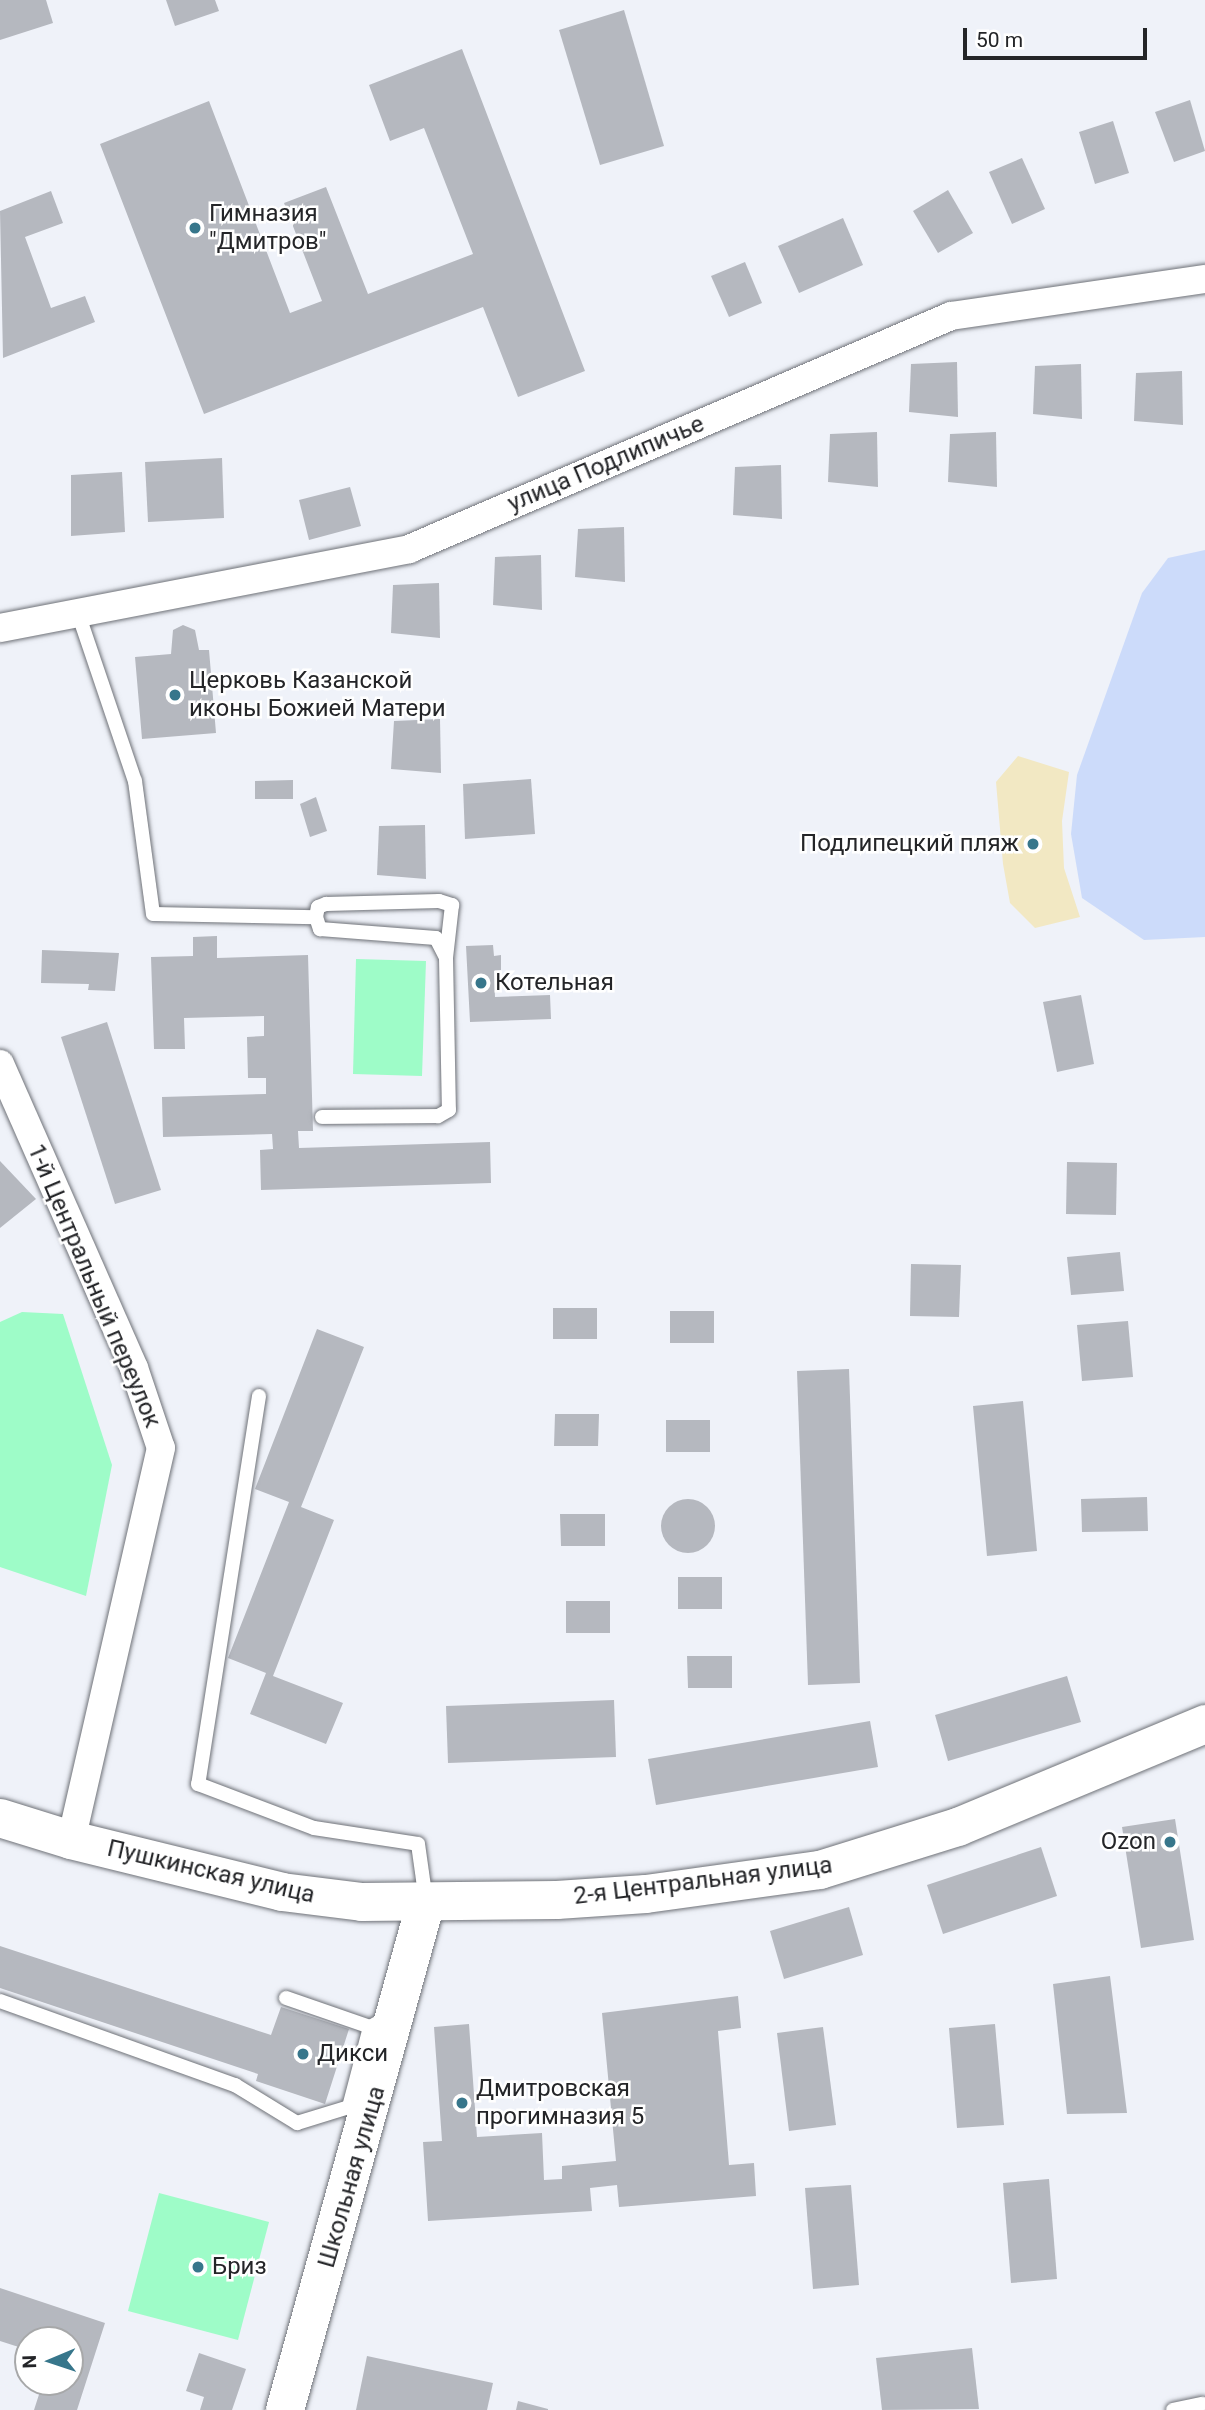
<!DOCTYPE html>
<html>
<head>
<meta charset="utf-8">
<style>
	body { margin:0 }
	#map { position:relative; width:1205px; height:2410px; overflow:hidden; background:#eff2f9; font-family:Roboto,sans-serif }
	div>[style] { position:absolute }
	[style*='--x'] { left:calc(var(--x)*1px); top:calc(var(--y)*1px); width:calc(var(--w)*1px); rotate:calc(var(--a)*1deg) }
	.green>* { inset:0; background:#9efcc8 }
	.sand>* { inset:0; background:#f2e8c3 }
	.water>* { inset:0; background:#ccdbfa }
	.building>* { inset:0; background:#b5b8bf }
	.round { border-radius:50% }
	.roads { filter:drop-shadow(0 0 2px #6f7278) drop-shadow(0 0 2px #6f7278) }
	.lane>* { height:14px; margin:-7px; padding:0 7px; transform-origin:7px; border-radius:7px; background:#fff }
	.street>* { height:28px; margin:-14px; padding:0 14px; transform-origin:14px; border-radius:14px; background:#fff }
	.secondary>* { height:38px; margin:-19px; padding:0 19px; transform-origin:19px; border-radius:19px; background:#fff }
	.dots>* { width:19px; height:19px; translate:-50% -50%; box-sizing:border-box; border:4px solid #fff; border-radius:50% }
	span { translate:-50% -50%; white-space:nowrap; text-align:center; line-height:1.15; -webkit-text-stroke:5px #fff; paint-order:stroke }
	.poi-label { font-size:24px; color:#242528 }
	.left { translate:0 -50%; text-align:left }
	.right { translate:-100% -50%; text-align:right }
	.street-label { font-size:24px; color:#242528 }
	.north { position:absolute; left:14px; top:2326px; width:70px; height:70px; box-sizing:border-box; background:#fff; border:2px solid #a7a8a9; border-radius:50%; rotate:268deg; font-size:19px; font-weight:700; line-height:28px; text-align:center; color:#242528 }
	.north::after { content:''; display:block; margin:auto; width:24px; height:32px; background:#37768b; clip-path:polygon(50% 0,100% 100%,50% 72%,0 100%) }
	.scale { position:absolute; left:963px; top:28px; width:184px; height:32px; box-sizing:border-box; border:4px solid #242528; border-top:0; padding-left:9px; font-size:21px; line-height:24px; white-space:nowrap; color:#242528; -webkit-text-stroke:5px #fff; paint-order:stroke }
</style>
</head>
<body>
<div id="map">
	<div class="green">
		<i style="clip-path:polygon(356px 959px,426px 961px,422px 1076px,353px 1074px)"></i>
		<i style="clip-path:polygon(22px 1312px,63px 1314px,112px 1465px,86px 1596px,0 1567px,0 1322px)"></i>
		<i style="clip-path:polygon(159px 2193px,269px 2222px,238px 2340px,128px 2311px)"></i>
	</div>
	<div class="sand">
		<i style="clip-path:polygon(1018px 756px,1069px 772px,1062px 821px,1064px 868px,1080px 917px,1035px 928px,1010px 903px,1003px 864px,996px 782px)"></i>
	</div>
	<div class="water">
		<i style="clip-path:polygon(1205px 550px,1205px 937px,1144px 940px,1082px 898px,1071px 834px,1077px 775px,1142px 593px,1168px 558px)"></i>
	</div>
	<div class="building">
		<i style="clip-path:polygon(0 0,46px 0,53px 23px,0 40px)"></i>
		<i style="clip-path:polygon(166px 0,215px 0,219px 11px,175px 26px)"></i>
		<i style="clip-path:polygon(624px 10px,664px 146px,600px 165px,559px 30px)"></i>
		<i style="clip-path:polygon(462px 49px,585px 371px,518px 397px,483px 307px,204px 414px,100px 144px,209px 101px,290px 313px,322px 301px,284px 203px,326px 187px,368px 294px,473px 254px,424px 128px,390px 141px,369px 85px)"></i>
		<i style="clip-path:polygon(1190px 100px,1205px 151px,1174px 162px,1155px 112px)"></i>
		<i style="clip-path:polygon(1113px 121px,1129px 173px,1095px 184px,1079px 132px)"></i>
		<i style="clip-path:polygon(1022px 158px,1045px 209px,1012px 224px,989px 172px)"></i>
		<i style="clip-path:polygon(948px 190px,973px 233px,938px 253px,913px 211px)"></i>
		<i style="clip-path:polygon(51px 191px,63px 223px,25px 237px,51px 308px,85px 296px,95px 322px,3px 358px,0 211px)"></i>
		<i style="clip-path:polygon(843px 218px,863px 265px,799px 293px,778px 246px)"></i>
		<i style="clip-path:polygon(745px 262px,762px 303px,729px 317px,711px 276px)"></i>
		<i style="clip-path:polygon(957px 362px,958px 417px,909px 412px,911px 364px)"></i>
		<i style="clip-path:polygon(1081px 364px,1082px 419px,1033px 414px,1035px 366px)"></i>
		<i style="clip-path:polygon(1182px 371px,1183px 425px,1134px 421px,1136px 373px)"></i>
		<i style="clip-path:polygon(877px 432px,878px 487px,828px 482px,830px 434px)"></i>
		<i style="clip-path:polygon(996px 432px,997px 487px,948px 482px,950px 434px)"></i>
		<i style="clip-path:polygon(222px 458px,224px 518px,148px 522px,145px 462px)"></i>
		<i style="clip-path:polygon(781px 465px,782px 519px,733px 515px,735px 467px)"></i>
		<i style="clip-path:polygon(122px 472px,125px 532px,71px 536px,71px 475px)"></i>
		<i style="clip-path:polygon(350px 487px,361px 526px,309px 540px,299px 500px)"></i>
		<i style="clip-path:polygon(624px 527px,625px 582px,575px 577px,578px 529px)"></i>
		<i style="clip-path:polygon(541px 555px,542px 610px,493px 605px,495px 557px)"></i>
		<i style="clip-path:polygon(439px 583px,440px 638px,391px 633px,393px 585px)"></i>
		<i style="clip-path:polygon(183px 625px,195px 630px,199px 650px,209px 650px,216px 733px,142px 739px,135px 657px,171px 654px,173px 630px)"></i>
		<i style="clip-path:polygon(440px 719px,441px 773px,391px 769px,394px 721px)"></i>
		<i style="clip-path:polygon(531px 779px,535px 834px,465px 839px,463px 784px)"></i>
		<i style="clip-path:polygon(293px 780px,293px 799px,255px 799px,255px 781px)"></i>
		<i style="clip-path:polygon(316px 797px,327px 831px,310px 837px,300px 804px)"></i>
		<i style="clip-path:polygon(425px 825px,426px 879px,377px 875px,379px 826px)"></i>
		<i style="clip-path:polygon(217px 936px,217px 958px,308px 955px,313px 1131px,298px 1131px,299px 1148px,490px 1142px,491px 1183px,261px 1190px,260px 1150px,273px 1149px,272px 1134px,163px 1137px,162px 1097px,266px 1094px,266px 1078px,248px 1078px,247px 1037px,264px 1036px,264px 1016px,184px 1018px,185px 1049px,154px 1049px,151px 957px,193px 956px,193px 937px)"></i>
		<i style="clip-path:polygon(493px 945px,494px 956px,501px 955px,501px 970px,494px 971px,495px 997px,550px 995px,551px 1019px,470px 1022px,466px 946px)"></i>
		<i style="clip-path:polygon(42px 950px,119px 953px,115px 991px,88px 990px,89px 984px,41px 983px)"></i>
		<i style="clip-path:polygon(1081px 995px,1094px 1064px,1057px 1072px,1043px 1002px)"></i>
		<i style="clip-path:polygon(107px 1022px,161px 1190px,115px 1204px,61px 1037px)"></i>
		<i style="clip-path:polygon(0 1161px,36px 1199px,0 1228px)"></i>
		<i style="clip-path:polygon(1067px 1162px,1117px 1163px,1116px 1215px,1066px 1214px)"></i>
		<i style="clip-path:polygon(1120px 1252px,1124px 1291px,1071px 1295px,1067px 1257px)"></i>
		<i style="clip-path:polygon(911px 1264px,961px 1265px,959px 1317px,910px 1316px)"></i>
		<i style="clip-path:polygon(553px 1308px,597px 1308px,597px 1339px,553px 1339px)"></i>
		<i style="clip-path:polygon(670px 1311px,714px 1311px,714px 1343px,670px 1343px)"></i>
		<i style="clip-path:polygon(1128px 1321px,1133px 1377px,1082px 1381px,1077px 1325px)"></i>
		<i style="clip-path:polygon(317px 1329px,364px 1347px,301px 1507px,334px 1520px,273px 1676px,343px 1703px,326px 1744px,250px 1714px,266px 1673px,228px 1658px,289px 1502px,255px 1489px)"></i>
		<i style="clip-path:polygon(849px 1369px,860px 1683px,808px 1685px,797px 1371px)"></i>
		<i style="clip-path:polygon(1023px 1401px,1037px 1551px,987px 1556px,973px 1406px)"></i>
		<i style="clip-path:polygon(555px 1414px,599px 1414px,598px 1446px,554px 1446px)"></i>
		<i style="clip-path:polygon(666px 1420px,710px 1420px,710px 1452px,666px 1452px)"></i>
		<i style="clip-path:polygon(1147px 1497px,1148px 1531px,1082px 1532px,1081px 1499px)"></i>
		<i class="round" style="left:661px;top:1499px;width:54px;height:54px"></i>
		<i style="clip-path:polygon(560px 1514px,605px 1514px,605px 1546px,561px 1546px)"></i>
		<i style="clip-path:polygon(678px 1577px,722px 1577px,722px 1609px,678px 1609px)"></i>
		<i style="clip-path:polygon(566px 1601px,610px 1601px,610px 1633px,566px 1633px)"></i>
		<i style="clip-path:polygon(687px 1656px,732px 1656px,732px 1688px,688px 1688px)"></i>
		<i style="clip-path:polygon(1067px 1676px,1081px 1722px,948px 1761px,935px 1715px)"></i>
		<i style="clip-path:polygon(614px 1700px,616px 1757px,448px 1763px,446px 1706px)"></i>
		<i style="clip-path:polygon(870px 1721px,878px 1767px,656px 1805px,648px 1759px)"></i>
		<i style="clip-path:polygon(1175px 1819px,1194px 1940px,1141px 1948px,1122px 1827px)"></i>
		<i style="clip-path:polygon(1041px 1847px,1057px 1896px,943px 1934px,927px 1885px)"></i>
		<i style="clip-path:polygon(849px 1907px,863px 1955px,784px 1979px,770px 1931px)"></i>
		<i style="clip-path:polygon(0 1946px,271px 2035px,281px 2007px,349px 2029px,325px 2104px,256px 2081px,258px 2074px,0 1988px)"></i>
		<i style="clip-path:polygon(1110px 1976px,1127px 2113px,1067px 2114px,1053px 1984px)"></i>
		<i style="clip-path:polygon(738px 1996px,741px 2028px,718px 2031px,729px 2165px,754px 2163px,756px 2196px,619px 2207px,617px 2185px,590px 2188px,592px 2211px,428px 2221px,423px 2142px,442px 2141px,434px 2027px,469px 2024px,477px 2137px,542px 2133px,544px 2180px,562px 2179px,562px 2166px,616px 2161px,602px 2013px)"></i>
		<i style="clip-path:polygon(995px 2024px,1004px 2125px,957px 2128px,949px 2028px)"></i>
		<i style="clip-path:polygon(823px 2027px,836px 2125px,789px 2131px,777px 2033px)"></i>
		<i style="clip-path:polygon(1049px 2179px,1057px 2279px,1011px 2283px,1003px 2183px)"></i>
		<i style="clip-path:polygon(851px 2185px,859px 2285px,813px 2289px,805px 2188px)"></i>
		<i style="clip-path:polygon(0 2288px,105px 2323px,77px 2410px,34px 2410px,43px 2382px,70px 2382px,70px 2340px,28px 2340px,28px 2350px,0 2341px)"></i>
		<i style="clip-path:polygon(972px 2348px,979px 2409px,882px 2410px,876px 2358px)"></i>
		<i style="clip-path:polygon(199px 2353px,246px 2369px,232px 2410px,200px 2410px,204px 2397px,186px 2391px)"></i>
		<i style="clip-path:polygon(367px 2356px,493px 2383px,487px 2410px,356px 2410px)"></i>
		<i style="clip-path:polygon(518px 2401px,548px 2409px,548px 2410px,516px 2410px)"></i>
	</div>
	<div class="roads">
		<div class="lane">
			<i style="--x:78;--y:613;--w:177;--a:71.3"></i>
			<i style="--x:135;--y:781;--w:134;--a:82.3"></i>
			<i style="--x:153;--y:914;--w:163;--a:1.1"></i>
			<i style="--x:316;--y:917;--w:13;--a:72"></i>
			<i style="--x:320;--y:929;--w:116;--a:4.4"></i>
			<i style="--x:436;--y:938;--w:22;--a:63"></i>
			<i style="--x:316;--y:917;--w:10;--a:-79"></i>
			<i style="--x:318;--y:907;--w:9;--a:-21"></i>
			<i style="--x:326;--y:904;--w:113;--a:-1.5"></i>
			<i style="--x:439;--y:901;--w:14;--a:17"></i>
			<i style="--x:452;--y:905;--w:53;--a:96.5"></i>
			<i style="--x:446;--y:958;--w:152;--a:88.9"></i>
			<i style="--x:449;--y:1110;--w:13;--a:151"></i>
			<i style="--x:438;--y:1116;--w:116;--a:179.5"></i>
			<i style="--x:259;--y:1396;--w:393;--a:98.9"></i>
			<i style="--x:198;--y:1784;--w:124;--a:20.8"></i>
			<i style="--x:314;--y:1828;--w:105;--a:8.7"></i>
			<i style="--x:418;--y:1844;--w:58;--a:82"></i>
			<i style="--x:286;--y:1998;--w:89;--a:19"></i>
			<i style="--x:0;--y:2001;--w:250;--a:19.7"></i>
			<i style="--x:235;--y:2085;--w:73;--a:31.5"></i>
			<i style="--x:297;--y:2123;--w:54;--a:-17.1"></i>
			<i style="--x:349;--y:2107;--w:83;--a:-75.3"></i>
			<i style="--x:370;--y:2027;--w:18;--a:-29"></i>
			<i style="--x:1173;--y:2410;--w:30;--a:-12"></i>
		</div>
		<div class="street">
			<i style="--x:0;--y:628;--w:417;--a:-10.9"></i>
			<i style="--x:409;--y:549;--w:590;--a:-23.26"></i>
			<i style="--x:951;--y:316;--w:257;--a:-8.3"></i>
			<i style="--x:0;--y:1064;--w:332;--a:66.2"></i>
			<i style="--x:134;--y:1368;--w:84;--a:71.4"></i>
			<i style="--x:161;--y:1448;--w:402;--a:102.9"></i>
		</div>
		<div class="secondary">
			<i style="--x:0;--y:1818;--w:74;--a:17.2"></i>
			<i style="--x:71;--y:1840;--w:217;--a:13.8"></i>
			<i style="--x:282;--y:1892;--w:81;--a:7.1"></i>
			<i style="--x:362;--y:1902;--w:195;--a:-0.6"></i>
			<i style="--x:557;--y:1900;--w:89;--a:-3.9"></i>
			<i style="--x:646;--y:1894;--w:176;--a:-7.9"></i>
			<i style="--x:820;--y:1870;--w:145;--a:-17.3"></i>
			<i style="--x:958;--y:1827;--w:268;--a:-22.6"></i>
			<i style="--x:285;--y:2410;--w:527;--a:-74.49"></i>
		</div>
	</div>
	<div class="dots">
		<i style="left:195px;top:228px;background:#37768b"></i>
		<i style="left:175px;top:695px;background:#37768b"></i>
		<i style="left:1033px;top:844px;background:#37768b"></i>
		<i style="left:481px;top:983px;background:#37768b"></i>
		<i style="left:1170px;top:1842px;background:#37768b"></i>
		<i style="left:303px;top:2054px;background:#37768b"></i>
		<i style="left:462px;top:2103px;background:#37768b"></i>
		<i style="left:198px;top:2267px;background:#37768b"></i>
	</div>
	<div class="poi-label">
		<span class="left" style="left:209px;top:228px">Гимназия<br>"Дмитров"</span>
		<span class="left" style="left:189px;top:695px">Церковь Казанской<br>иконы Божией Матери</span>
		<span class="right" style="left:1019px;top:844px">Подлипецкий пляж</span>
		<span class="left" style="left:495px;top:983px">Котельная</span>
		<span class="right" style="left:1156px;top:1842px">Ozon</span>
		<span class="left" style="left:317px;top:2054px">Дикси</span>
		<span class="left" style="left:476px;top:2103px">Дмитровская<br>прогимназия 5</span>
		<span class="left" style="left:212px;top:2267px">Бриз</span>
	</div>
	<div class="street-label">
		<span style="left:606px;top:464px;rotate:-23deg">улица Подлипичье</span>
		<span style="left:94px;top:1286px;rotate:67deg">1-й Центральный переулок</span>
		<span style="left:211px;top:1872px;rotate:13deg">Пушкинская улица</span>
		<span style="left:703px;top:1881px;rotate:-7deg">2-я Центральная улица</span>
		<span style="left:352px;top:2177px;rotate:-74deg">Школьная улица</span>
	</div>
	<div class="north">N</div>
	<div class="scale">50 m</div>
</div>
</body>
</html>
